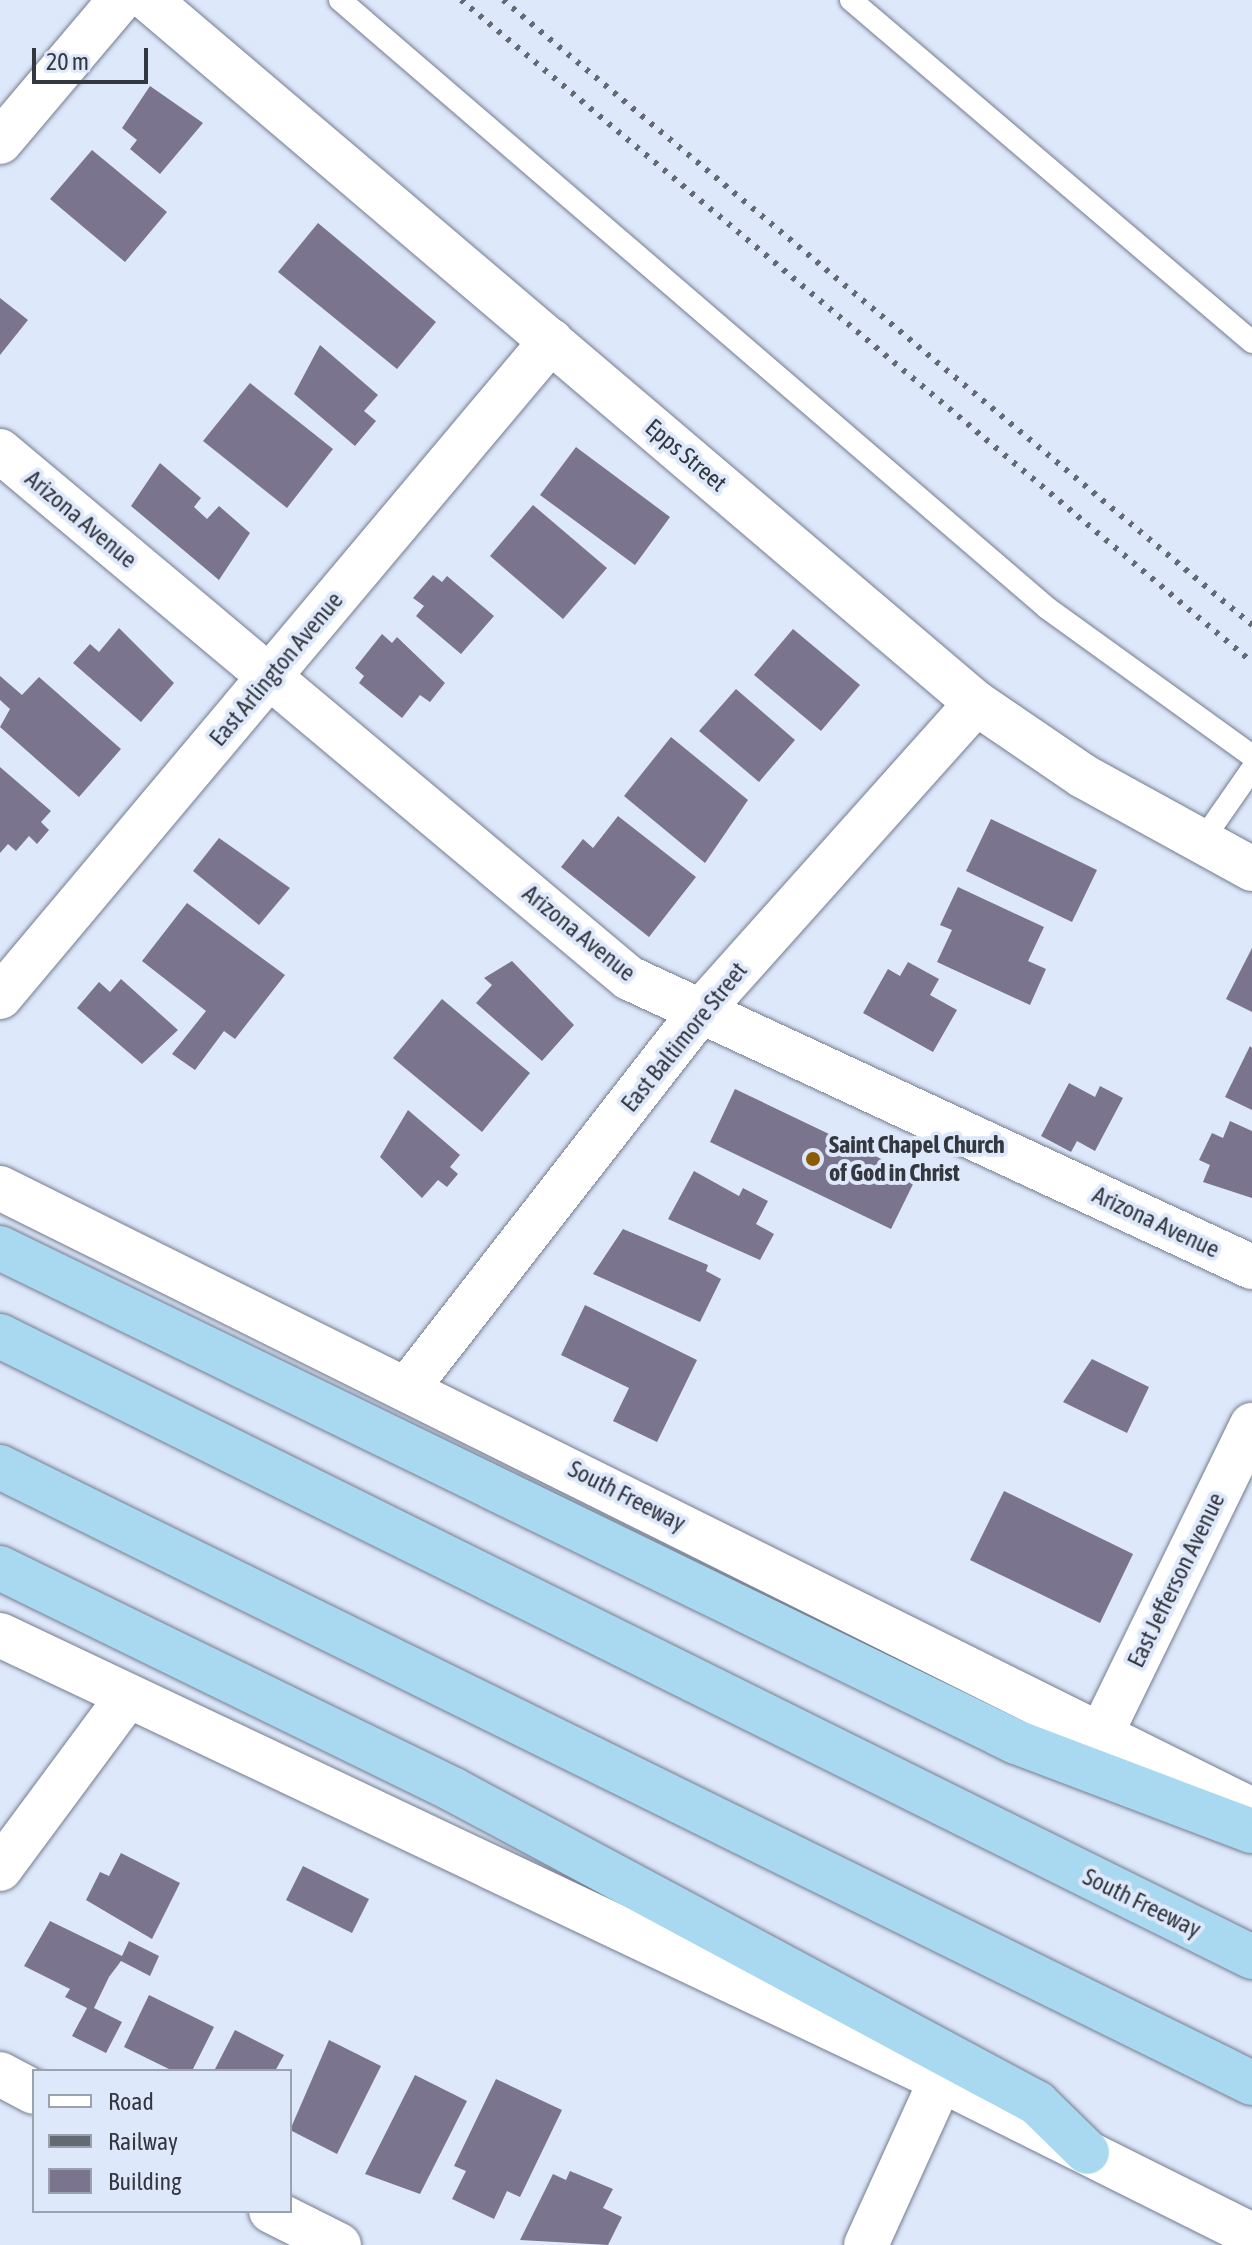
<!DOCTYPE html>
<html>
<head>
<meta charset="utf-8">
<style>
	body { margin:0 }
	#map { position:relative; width:1252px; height:2245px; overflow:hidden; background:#dee8fb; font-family:"Asap Condensed",sans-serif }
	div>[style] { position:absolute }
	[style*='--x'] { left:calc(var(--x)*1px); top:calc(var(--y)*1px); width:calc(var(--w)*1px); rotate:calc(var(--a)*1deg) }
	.building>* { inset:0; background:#7b748e }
	.roads { filter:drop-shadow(0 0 2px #747d8e) drop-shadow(0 0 2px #747d8e) }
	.service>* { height:22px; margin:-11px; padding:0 11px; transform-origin:11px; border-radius:11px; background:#fff }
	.minor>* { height:44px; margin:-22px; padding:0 22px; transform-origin:22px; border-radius:22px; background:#fff }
	.secondary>* { height:44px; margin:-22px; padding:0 22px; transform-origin:22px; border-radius:22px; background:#fff }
	.motorway>* { height:44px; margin:-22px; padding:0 22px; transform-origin:22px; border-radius:22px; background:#a9d9f0 }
	.rail>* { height:6px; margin-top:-3px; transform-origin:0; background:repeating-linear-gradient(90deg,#646a74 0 4px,transparent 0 12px) }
	.dots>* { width:22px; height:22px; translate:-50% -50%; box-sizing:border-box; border:4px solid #dee8fb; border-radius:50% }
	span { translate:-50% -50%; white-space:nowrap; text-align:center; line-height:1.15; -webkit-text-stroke:8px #dee8fb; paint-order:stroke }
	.street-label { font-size:24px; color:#33373e }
	.poi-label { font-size:24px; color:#33373e; font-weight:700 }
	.left { translate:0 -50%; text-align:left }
	.legend { position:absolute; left:32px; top:2069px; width:260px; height:144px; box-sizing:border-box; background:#dee8fb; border:2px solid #9aa1af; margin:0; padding:10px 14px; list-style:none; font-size:24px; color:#33373e }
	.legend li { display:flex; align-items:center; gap:16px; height:40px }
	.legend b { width:40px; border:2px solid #9aa1af }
	.scale { position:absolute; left:32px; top:48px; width:116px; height:36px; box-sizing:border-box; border:4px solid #33373e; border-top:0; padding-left:10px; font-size:24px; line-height:28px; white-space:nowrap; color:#33373e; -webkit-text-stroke:6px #dee8fb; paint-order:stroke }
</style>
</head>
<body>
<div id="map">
	<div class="building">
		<i style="clip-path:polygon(150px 86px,203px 123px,160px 174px,130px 149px,137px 140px,122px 128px)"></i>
		<i style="clip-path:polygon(92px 150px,167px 212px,125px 262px,50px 199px)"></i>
		<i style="clip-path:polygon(318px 223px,436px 322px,397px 369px,278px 272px)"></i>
		<i style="clip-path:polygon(0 298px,28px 320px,0 355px)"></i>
		<i style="clip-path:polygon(320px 345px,378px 395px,364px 411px,376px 421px,355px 446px,294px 394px)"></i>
		<i style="clip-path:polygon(250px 383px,333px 449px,287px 508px,203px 441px)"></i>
		<i style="clip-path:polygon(576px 447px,670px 517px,635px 565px,540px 495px)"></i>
		<i style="clip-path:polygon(160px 463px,201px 498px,194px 507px,207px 519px,219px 506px,250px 533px,219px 580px,131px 506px)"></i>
		<i style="clip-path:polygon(533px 505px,607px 568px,563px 619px,490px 556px)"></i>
		<i style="clip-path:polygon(433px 575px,442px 582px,447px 576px,494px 616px,461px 654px,416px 616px,424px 606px,413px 598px)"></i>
		<i style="clip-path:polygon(119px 628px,174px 683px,141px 722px,73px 663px,90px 644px,99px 652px)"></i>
		<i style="clip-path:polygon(793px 629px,860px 685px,821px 731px,754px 675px)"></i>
		<i style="clip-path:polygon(382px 634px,392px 643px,397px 637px,445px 683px,430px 702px,420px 695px,402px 718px,359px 683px,364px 676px,355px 668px)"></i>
		<i style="clip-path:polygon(0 676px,22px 695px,39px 677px,121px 749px,79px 797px,0 727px,10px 709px,0 700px)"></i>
		<i style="clip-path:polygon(736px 689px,795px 740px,759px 782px,699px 731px)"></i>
		<i style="clip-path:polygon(671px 737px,748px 800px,705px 863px,624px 796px)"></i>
		<i style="clip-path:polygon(0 767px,51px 811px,41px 822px,49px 830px,37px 844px,29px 836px,16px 851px,8px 844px,0 853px)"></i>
		<i style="clip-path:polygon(618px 816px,696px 877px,649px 937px,561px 867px,583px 839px,593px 848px)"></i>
		<i style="clip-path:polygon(991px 819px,1097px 870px,1072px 922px,966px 871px)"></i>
		<i style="clip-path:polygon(219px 838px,290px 888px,259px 925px,193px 871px)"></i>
		<i style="clip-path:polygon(958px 887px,1044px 927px,1028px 961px,1046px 969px,1030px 1005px,937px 962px,952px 930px,940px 925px)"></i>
		<i style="clip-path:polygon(187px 903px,285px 975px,235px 1039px,224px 1031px,195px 1070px,172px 1054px,206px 1011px,142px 961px)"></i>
		<i style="clip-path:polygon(1252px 948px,1252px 1012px,1226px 999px)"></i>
		<i style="clip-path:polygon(512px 961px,574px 1025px,542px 1061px,476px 1003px,492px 985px,484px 978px)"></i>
		<i style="clip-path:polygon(908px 962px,939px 979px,930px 995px,957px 1010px,933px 1052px,863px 1013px,888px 969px,900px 976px)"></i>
		<i style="clip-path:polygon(121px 979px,178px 1030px,142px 1064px,77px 1008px,99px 982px,110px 992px)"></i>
		<i style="clip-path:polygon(442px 999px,530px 1073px,482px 1132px,393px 1058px)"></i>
		<i style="clip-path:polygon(1250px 1046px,1252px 1048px,1252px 1110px,1225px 1097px)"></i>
		<i style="clip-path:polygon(1069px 1083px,1095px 1097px,1100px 1086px,1123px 1098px,1095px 1151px,1077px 1141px,1071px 1152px,1041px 1136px)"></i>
		<i style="clip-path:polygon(735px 1089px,917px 1176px,891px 1229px,710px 1142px)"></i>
		<i style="clip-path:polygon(408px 1110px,460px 1155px,450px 1167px,458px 1174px,447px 1187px,438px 1180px,422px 1198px,380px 1157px)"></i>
		<i style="clip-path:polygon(1230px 1121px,1252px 1131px,1252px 1198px,1203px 1182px,1210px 1165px,1199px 1160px,1212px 1133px,1223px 1138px)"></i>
		<i style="clip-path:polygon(694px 1171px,739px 1196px,743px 1188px,768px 1201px,756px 1224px,774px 1234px,760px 1260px,668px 1219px)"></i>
		<i style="clip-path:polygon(623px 1229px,708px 1265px,706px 1271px,721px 1279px,700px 1322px,593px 1274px)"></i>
		<i style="clip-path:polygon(585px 1305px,697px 1360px,657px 1442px,613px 1421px,629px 1388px,561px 1355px)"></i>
		<i style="clip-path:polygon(1092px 1359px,1149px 1387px,1127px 1433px,1063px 1402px)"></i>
		<i style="clip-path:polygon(1004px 1491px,1133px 1554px,1100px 1623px,970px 1560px)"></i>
		<i style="clip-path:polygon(121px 1853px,180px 1883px,152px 1939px,86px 1900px,100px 1872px,109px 1876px)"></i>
		<i style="clip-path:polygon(303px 1866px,369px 1899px,352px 1933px,286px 1900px)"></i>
		<i style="clip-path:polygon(50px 1921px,122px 1956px,129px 1941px,159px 1956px,150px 1976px,121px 1961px,109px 1977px,94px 2008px,122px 2022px,106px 2053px,72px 2036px,87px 2008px,65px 1997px,70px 1989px,24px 1966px)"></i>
		<i style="clip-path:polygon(149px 1995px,214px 2027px,192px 2071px,173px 2071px,124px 2047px)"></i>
		<i style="clip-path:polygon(235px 2030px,284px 2055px,275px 2071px,214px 2071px)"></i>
		<i style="clip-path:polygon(329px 2040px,381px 2066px,337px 2154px,290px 2130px)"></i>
		<i style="clip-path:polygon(415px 2075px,467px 2101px,420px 2194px,365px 2174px)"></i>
		<i style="clip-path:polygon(496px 2079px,562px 2110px,520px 2197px,507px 2191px,494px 2219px,452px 2199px,466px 2171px,454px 2166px)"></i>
		<i style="clip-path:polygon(570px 2171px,613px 2189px,603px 2208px,622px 2217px,608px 2245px,520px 2240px,553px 2174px,566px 2180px)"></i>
	</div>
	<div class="roads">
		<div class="service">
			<i style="--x:340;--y:0;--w:932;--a:40.69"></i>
			<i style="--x:1047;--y:608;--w:253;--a:35.8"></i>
			<i style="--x:851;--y:0;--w:527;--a:40.46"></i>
			<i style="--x:1202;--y:841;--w:88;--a:-55.2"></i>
		</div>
		<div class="minor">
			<i style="--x:149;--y:0;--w:1085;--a:40.37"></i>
			<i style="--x:976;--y:703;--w:130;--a:34.3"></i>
			<i style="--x:1083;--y:776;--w:193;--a:28.8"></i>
			<i style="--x:0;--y:142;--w:186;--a:-49.8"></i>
			<i style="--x:0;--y:451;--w:821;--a:39.96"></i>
			<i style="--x:629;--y:978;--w:687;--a:24.89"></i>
			<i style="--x:0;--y:997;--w:857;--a:-49.97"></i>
			<i style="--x:409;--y:1386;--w:474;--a:-52.1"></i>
			<i style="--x:700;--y:1012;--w:414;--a:-48.2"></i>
			<i style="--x:1101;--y:1734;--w:344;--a:-64"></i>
			<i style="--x:0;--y:1869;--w:210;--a:-53.5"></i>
			<i style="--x:0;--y:2074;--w:38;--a:28"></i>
			<i style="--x:271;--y:2211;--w:76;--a:26.6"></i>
			<i style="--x:866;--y:2245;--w:181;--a:-65.6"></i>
		</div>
		<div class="secondary">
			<i style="--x:0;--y:1188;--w:1398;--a:26.42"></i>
			<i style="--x:0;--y:1635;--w:1041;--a:25.31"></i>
			<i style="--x:941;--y:2080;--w:347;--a:26.5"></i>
		</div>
		<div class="motorway">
			<i style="--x:0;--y:1248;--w:1130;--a:25.93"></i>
			<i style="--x:1016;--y:1742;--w:252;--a:20.7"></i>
			<i style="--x:0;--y:1336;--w:1398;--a:26.38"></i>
			<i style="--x:0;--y:1467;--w:1395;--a:26.2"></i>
			<i style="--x:0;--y:1568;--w:505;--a:26.06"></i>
			<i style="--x:454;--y:1790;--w:662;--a:28.23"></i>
			<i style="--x:1037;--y:2103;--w:70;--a:44.4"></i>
		</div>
	</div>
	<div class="rail">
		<i style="--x:461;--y:0;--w:1031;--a:39.93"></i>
		<i style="--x:503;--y:0;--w:976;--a:39.84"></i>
	</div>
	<div class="dots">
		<i style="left:813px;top:1159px;background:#8d5d05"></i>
	</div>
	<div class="street-label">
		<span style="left:686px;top:455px;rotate:40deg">Epps Street</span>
		<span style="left:81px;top:519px;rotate:40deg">Arizona Avenue</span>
		<span style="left:276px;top:669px;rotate:-50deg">East Arlington Avenue</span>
		<span style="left:579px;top:933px;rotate:39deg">Arizona Avenue</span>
		<span style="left:684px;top:1037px;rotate:-51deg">East Baltimore Street</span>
		<span style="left:1156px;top:1222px;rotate:25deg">Arizona Avenue</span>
		<span style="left:627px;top:1496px;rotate:27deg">South Freeway</span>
		<span style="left:1176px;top:1580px;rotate:-64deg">East Jefferson Avenue</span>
		<span style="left:1142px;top:1903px;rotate:26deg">South Freeway</span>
	</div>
	<div class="poi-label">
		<span class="left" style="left:829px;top:1159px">Saint Chapel Church<br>of God in Christ</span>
	</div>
	<ul class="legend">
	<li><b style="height:10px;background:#fff"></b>Road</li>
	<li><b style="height:10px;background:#646a74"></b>Railway</li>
	<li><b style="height:22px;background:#7b748e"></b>Building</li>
	</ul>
	<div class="scale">20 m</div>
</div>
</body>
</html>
